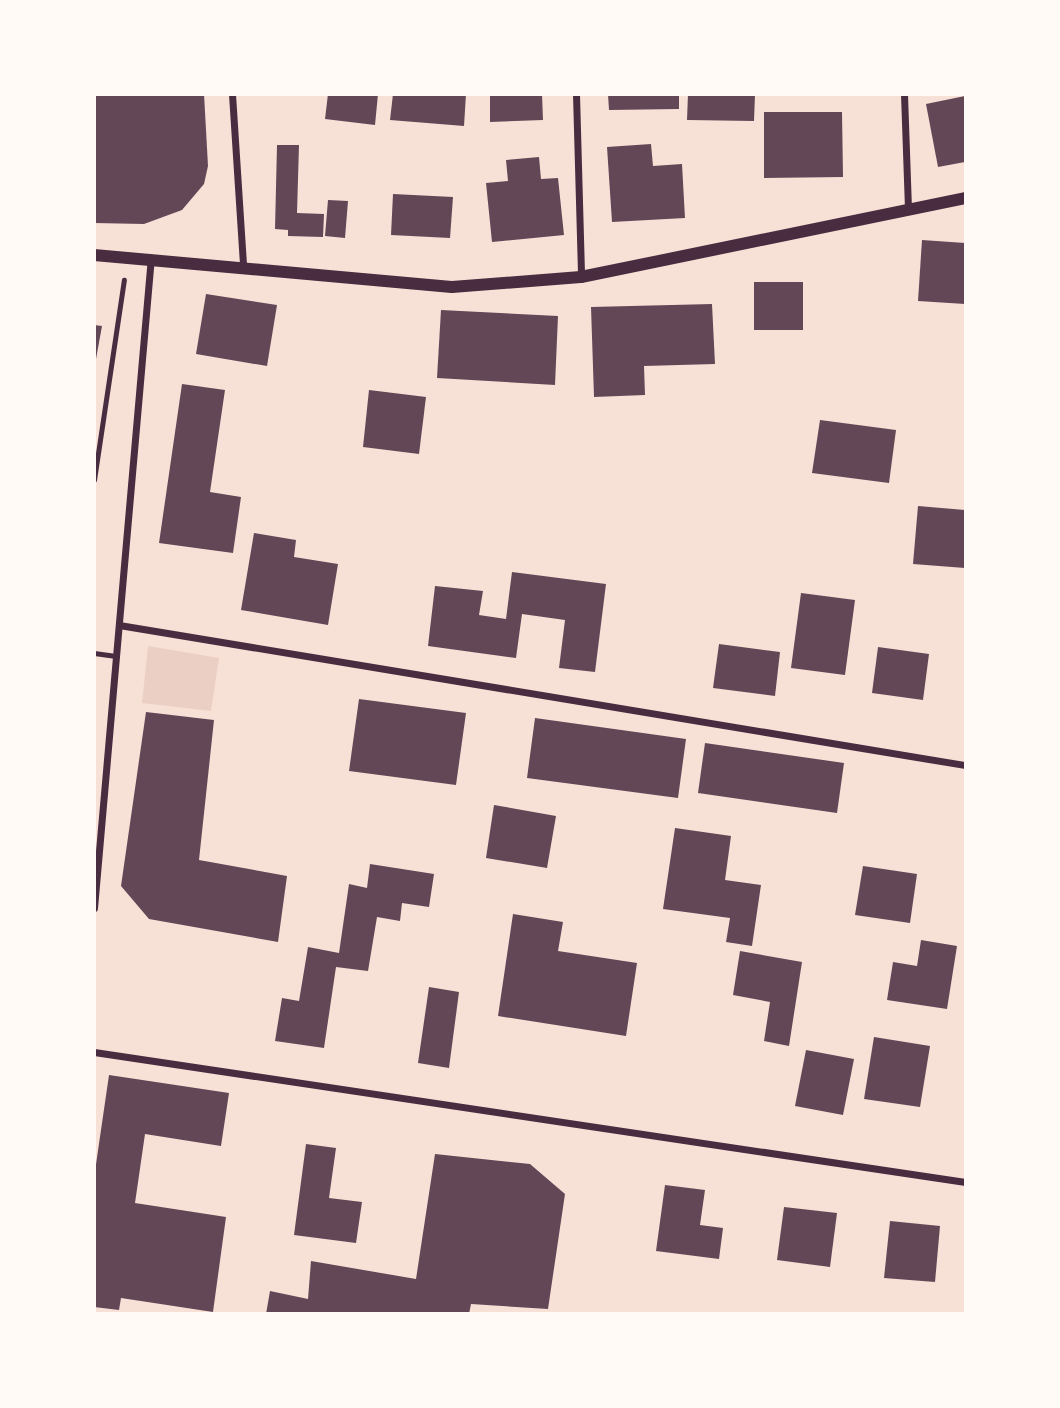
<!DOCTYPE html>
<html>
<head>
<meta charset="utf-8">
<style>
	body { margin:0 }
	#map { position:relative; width:1060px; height:1408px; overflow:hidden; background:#f7e1d7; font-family:"Alegreya Sans",sans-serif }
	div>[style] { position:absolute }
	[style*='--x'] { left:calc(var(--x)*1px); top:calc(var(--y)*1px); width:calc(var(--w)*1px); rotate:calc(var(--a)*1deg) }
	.green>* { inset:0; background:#ebcfc5 }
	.building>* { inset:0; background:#644757 }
	.path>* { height:4.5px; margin:-2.25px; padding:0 2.25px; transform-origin:2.25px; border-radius:2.25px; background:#4a2c40 }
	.service>* { height:5px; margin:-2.5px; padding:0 2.5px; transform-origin:2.5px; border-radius:2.5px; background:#4a2c40 }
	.minor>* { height:7px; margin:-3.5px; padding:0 3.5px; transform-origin:3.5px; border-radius:3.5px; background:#4a2c40 }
	.tertiary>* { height:12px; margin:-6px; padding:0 6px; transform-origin:6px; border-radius:6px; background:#4a2c40 }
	span { translate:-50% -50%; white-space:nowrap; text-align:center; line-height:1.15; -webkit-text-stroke:7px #fffaf5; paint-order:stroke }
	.frame { position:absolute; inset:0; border:96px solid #fffaf5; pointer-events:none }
</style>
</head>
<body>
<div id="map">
	<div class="green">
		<i style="clip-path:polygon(148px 646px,219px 658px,211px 711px,142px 703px)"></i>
	</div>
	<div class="building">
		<i style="clip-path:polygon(95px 94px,204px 94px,208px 166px,204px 184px,182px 210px,144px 224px,94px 223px)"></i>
		<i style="clip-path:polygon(328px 94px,378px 94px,375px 125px,325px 119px)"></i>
		<i style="clip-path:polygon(393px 94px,466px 94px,464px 126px,390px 120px)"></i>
		<i style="clip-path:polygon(490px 94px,542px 94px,543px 120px,490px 122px)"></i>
		<i style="clip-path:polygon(608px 94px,679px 94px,679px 109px,609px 110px)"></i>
		<i style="clip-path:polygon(688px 94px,755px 94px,754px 121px,687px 120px)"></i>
		<i style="clip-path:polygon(965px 96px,965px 162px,938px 167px,926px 104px)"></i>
		<i style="clip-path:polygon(764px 112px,842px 112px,843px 177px,764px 178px)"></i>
		<i style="clip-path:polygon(651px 144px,653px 166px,682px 164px,685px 218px,612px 222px,607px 147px)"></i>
		<i style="clip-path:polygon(277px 145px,299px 145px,297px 213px,324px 214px,323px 237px,288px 236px,288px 230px,275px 229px)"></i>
		<i style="clip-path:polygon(539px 157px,541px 179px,558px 178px,564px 235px,492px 242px,486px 183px,508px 181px,506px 160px)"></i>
		<i style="clip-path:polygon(393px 194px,453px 197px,450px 238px,391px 235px)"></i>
		<i style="clip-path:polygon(328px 200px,348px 201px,345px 238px,325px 236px)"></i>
		<i style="clip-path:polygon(922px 240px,965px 243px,965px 304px,918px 301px)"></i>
		<i style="clip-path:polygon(754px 282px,803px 282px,803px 330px,754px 330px)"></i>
		<i style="clip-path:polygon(206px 294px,277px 305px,267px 366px,196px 354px)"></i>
		<i style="clip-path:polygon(712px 304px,715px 364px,644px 366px,645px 395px,594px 397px,591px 307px)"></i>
		<i style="clip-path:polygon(441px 310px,558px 316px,555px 385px,437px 378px)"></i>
		<i style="clip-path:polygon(94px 325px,102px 326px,96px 359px,94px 359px)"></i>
		<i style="clip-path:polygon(182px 384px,225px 390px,210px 492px,241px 497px,233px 553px,159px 543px)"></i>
		<i style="clip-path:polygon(369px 390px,426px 397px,419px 454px,363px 447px)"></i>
		<i style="clip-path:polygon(820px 420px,896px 430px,889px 483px,812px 473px)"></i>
		<i style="clip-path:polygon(918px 506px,965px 510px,965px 568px,913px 564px)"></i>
		<i style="clip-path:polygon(254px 533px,296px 540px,294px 557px,338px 564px,328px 625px,241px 610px)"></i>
		<i style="clip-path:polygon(512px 572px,606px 584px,595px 672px,559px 668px,565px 620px,522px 614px,516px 658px,428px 646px,435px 586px,483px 591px,479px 615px,506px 619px)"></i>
		<i style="clip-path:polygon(801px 593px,855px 600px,845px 675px,791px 668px)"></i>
		<i style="clip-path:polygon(719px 644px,780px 652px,775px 696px,713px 688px)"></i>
		<i style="clip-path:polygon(878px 647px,929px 654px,923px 700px,872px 693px)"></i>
		<i style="clip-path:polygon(359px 699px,466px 713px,456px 785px,349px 771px)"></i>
		<i style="clip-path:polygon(146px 712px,214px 720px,199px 860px,287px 876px,278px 942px,149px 919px,121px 886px)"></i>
		<i style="clip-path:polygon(535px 718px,686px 739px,678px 798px,527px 778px)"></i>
		<i style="clip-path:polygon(705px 743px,844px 763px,837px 813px,698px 793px)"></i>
		<i style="clip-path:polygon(494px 805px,556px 816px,547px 868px,486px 858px)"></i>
		<i style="clip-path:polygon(675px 828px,731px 836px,725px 880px,761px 885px,752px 946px,726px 942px,730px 918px,663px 909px)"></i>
		<i style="clip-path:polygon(370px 864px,434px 874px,429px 907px,402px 903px,400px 921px,377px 917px,368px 971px,336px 967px,324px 1048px,275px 1041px,282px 998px,299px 1001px,308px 947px,339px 953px,349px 884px,367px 888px)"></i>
		<i style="clip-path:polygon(863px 866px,917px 874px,910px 923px,855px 915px)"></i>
		<i style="clip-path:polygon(513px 914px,563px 922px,558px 951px,637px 963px,626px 1036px,498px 1016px)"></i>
		<i style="clip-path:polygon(921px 940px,957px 946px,947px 1009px,887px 1000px,893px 962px,917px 966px)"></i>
		<i style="clip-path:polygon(740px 951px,802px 962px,789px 1046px,764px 1041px,770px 1002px,733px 995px)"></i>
		<i style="clip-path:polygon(429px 987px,459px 992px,449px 1068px,418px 1063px)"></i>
		<i style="clip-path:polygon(874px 1037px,930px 1046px,920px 1107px,864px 1099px)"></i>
		<i style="clip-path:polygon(806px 1050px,854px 1059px,843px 1115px,795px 1106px)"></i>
		<i style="clip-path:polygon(109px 1075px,229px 1093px,221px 1146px,145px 1134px,135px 1203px,226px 1217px,213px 1312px,121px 1298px,119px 1310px,94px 1307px,94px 1178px)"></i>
		<i style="clip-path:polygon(306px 1144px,336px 1148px,329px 1198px,362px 1202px,356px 1243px,294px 1235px)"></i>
		<i style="clip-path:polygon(435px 1154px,530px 1164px,565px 1194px,548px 1309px,471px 1304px,469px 1314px,266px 1314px,270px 1291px,308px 1299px,311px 1261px,416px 1279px)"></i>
		<i style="clip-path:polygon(665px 1185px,705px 1190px,700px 1225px,723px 1228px,719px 1259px,656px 1251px)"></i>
		<i style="clip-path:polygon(784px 1207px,837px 1213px,830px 1267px,777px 1260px)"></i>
		<i style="clip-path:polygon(890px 1221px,940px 1226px,935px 1282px,884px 1278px)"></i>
	</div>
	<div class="path">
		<i style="--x:94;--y:480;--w:202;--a:-81.5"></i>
	</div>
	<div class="service">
		<i style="--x:94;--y:653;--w:22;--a:8"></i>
	</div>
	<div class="minor">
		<i style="--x:232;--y:94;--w:172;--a:86.3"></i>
		<i style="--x:576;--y:94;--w:183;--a:88.4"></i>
		<i style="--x:904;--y:94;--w:117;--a:88"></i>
		<i style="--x:119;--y:625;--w:858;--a:9.4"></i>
		<i style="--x:94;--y:908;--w:653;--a:-85"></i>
		<i style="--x:94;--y:1052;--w:881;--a:8.49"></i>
	</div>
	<div class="tertiary">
		<i style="--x:94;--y:255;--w:359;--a:5.1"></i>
		<i style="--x:452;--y:287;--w:129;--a:-4.4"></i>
		<i style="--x:581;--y:277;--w:392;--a:-11.6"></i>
	</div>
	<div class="frame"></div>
</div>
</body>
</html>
